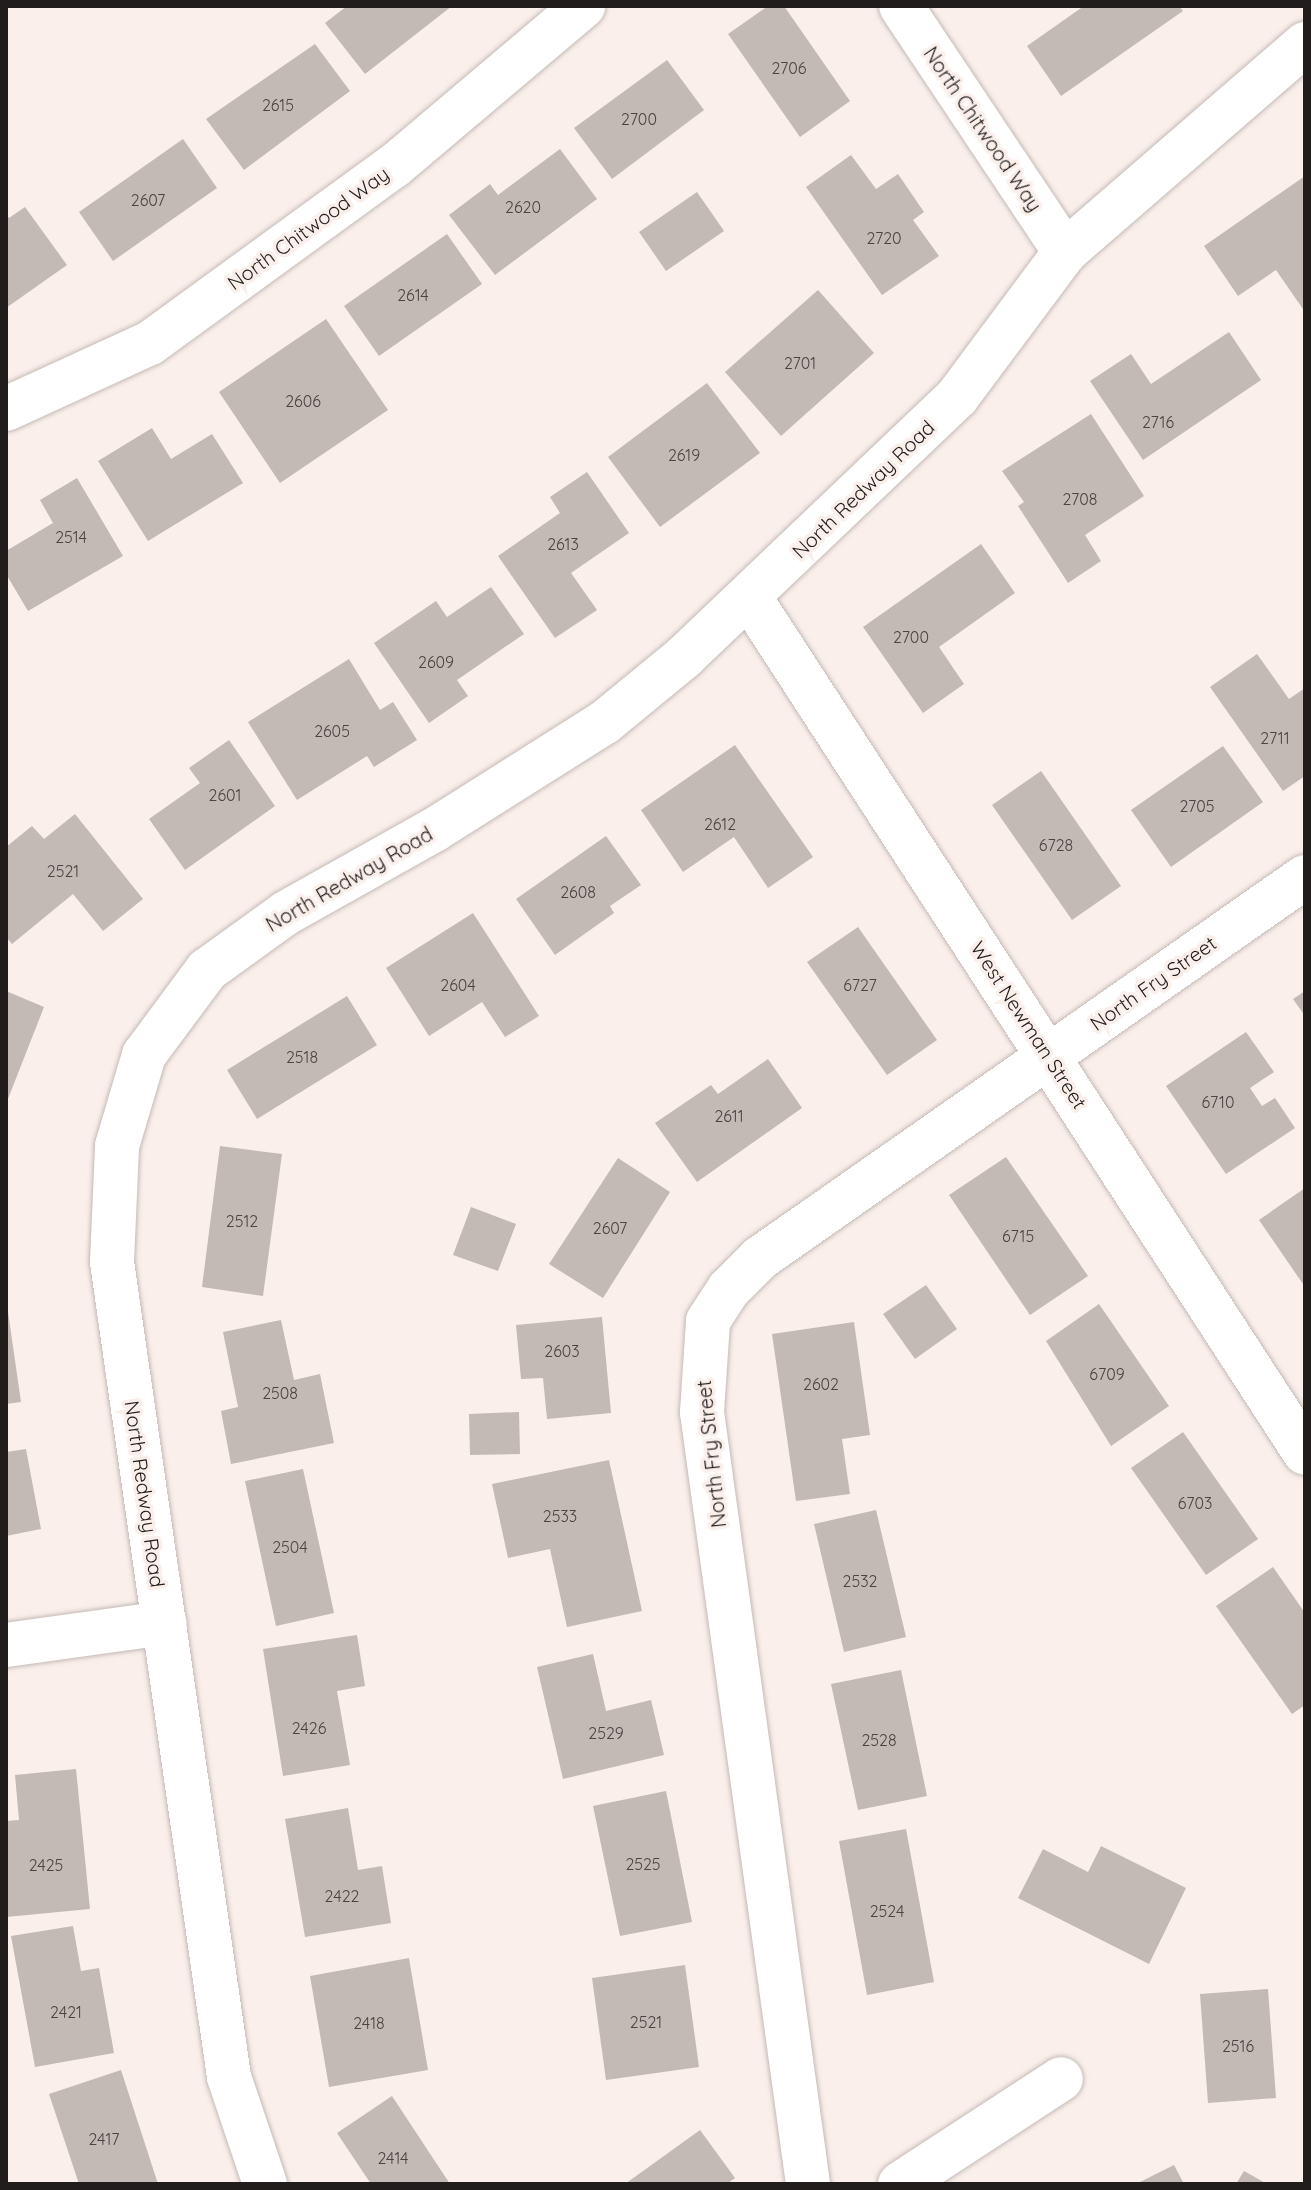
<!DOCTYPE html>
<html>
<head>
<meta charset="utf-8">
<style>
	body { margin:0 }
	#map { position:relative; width:1311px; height:2190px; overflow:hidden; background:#faefeb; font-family:Quicksand,sans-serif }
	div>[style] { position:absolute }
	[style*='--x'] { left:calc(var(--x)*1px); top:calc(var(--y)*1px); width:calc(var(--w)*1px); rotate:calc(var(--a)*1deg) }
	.building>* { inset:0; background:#c3b9b5 }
	.roads { filter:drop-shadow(0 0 2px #c4bab6) drop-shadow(0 0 2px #c4bab6) }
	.minor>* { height:44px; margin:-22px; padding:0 22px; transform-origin:22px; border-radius:22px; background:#fff }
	span { translate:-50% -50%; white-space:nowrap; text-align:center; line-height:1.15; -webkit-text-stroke:7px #faefeb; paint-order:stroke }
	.number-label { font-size:16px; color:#4a4442 }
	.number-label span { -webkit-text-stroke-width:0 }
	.street-label { font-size:20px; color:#211d1c }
	.frame { position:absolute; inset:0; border:8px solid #211d1c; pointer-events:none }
</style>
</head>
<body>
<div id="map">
	<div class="building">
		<i style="clip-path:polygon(347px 6px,452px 6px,365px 74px,325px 23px)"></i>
		<i style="clip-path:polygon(768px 6px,784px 6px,850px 101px,800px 137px,728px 34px)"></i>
		<i style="clip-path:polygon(1084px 6px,1179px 6px,1183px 11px,1061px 96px,1027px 46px)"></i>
		<i style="clip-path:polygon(315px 44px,350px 91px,244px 170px,206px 119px)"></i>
		<i style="clip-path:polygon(667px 60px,704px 110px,612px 179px,574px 128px)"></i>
		<i style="clip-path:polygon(183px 139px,217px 188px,113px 261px,79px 212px)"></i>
		<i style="clip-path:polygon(560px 149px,597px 199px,495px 275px,449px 215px,490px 184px,498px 195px)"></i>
		<i style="clip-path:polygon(851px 155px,876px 189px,898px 174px,924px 212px,913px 220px,939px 256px,882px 295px,806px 187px)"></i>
		<i style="clip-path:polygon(1305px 176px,1305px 312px,1276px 270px,1238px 296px,1204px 246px)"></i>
		<i style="clip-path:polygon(697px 192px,724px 231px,666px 271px,639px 232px)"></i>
		<i style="clip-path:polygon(25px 207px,67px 265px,6px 308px,6px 214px,9px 218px)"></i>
		<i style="clip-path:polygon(447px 234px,482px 284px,379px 356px,344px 306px)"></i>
		<i style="clip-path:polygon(818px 290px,874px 353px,781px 436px,725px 372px)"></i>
		<i style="clip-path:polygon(326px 319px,388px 410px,280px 483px,219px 392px)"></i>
		<i style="clip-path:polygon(1229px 332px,1261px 380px,1143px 460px,1090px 381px,1131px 354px,1151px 384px)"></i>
		<i style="clip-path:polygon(707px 383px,760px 453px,660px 527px,608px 457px)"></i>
		<i style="clip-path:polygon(1091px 414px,1144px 496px,1085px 535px,1101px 561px,1068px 583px,1018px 506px,1024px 502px,1002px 471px)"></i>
		<i style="clip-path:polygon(152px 428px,171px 459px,212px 434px,243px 483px,148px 541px,98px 461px)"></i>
		<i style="clip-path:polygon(587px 472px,629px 533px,571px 573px,597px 610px,555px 638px,498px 556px,560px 513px,550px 497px)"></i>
		<i style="clip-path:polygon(77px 478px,123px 556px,28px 611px,6px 574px,6px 551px,53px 523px,40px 500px)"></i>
		<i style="clip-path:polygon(981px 544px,1015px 593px,939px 647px,964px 684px,923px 713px,863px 627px)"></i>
		<i style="clip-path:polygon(491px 587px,524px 634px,457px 680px,468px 696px,429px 723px,374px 643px,436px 601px,447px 617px)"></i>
		<i style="clip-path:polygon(1257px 654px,1289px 699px,1305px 688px,1305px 776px,1283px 791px,1210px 687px)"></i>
		<i style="clip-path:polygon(349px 659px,380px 710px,393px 702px,417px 740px,374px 767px,367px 756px,297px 800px,248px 722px)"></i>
		<i style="clip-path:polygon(229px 740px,275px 806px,185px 870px,149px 819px,200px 783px,189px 768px)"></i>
		<i style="clip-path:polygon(735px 745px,813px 857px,768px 888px,734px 837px,683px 872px,641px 810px)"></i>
		<i style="clip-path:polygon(1223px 746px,1263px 802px,1171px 867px,1131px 810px)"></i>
		<i style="clip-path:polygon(1041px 771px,1121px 886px,1072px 920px,992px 805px)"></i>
		<i style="clip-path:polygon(75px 814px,143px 899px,103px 931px,73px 894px,12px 944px,6px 937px,6px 847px,32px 826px,44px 839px)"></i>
		<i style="clip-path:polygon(606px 836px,641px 885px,610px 906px,614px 913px,555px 955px,516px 899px)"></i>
		<i style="clip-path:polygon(473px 913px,539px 1016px,505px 1037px,482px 1002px,429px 1036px,386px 968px)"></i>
		<i style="clip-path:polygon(858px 927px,937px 1040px,887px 1075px,807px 962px)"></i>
		<i style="clip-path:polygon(6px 991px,44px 1007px,6px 1104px)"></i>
		<i style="clip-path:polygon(1305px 991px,1305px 1016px,1293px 999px)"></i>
		<i style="clip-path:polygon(347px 996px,377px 1045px,257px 1119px,227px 1070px)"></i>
		<i style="clip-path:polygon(1246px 1032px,1274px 1072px,1250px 1088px,1262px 1106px,1275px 1098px,1295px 1128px,1226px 1174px,1166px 1086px)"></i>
		<i style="clip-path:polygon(768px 1059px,802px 1108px,697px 1182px,655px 1123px,711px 1085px,718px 1094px)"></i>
		<i style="clip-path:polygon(220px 1146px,282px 1154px,263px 1296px,202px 1287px)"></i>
		<i style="clip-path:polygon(1006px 1157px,1088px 1276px,1030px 1315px,949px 1195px)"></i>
		<i style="clip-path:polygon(618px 1158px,670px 1192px,603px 1298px,549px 1264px)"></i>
		<i style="clip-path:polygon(1305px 1188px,1305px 1287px,1259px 1220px)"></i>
		<i style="clip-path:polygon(471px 1207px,516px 1224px,498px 1271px,453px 1255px)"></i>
		<i style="clip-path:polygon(926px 1285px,957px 1329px,915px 1359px,883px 1314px)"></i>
		<i style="clip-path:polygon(6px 1298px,21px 1402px,6px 1404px)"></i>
		<i style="clip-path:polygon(1099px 1304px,1169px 1406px,1111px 1446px,1046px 1341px)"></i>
		<i style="clip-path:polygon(602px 1317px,611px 1413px,547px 1419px,543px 1378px,521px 1379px,516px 1325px)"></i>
		<i style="clip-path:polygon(281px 1320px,294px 1380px,320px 1374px,334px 1443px,231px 1464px,221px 1411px,238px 1407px,223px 1332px)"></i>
		<i style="clip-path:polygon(854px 1322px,870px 1435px,842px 1439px,850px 1494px,796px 1501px,772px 1334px)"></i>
		<i style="clip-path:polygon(519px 1412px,520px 1454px,470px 1455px,469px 1414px)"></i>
		<i style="clip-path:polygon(1183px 1432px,1258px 1539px,1206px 1575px,1131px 1468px)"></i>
		<i style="clip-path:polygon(26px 1449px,41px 1529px,6px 1536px,6px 1452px)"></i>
		<i style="clip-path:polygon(609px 1460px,642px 1611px,567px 1627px,550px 1549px,508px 1558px,492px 1484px)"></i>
		<i style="clip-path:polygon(303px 1469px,334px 1613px,276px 1626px,245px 1481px)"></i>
		<i style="clip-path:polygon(876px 1510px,906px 1637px,844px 1652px,814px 1524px)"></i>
		<i style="clip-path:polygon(1273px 1567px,1305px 1613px,1305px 1705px,1292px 1714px,1216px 1606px)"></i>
		<i style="clip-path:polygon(357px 1635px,365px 1686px,337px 1691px,350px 1765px,283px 1776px,263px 1649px)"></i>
		<i style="clip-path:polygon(593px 1654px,606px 1711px,651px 1700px,664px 1755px,563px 1779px,537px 1667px)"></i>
		<i style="clip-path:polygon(901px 1670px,927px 1796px,858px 1810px,831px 1684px)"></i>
		<i style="clip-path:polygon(76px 1769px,90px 1909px,6px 1917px,6px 1821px,19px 1820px,15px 1775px)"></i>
		<i style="clip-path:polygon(666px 1791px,692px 1922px,620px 1936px,593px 1806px)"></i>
		<i style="clip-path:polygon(348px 1808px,358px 1870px,382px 1866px,391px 1923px,305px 1937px,285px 1819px)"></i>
		<i style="clip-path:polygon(906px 1829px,934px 1982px,867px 1995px,839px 1841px)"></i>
		<i style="clip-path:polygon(1101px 1846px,1186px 1888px,1149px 1964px,1018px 1898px,1043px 1849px,1088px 1872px)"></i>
		<i style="clip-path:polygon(73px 1926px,81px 1971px,99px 1968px,114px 2053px,35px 2067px,11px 1936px)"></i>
		<i style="clip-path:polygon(409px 1958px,428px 2070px,329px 2087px,310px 1976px)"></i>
		<i style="clip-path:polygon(685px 1965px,699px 2067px,606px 2080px,592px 1978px)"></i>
		<i style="clip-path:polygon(1268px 1989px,1276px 2098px,1208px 2103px,1200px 1994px)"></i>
		<i style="clip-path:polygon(121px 2070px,158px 2184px,79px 2184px,49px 2094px)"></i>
		<i style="clip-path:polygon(392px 2096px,450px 2184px,371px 2184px,337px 2133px)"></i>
		<i style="clip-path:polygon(700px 2130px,735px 2178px,727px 2184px,625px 2184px)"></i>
		<i style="clip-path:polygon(1174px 2165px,1184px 2184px,1136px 2184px)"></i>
		<i style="clip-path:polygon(1244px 2171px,1267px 2184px,1236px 2184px)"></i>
	</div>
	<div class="roads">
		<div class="minor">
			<i style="--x:901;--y:6;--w:296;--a:56.3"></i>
			<i style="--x:6;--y:409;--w:158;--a:-24.6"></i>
			<i style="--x:150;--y:343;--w:301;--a:-36"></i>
			<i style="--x:394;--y:166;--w:248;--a:-40.2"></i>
			<i style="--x:750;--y:598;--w:1019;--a:57.01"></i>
			<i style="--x:6;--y:1645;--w:160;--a:-7.9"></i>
			<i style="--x:265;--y:2184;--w:113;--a:-108.6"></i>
			<i style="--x:229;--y:2077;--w:823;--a:-98.17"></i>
			<i style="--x:112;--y:1262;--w:116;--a:-87.5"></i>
			<i style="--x:117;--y:1146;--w:95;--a:-73.5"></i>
			<i style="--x:144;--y:1055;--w:106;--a:-53.5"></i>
			<i style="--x:207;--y:970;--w:97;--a:-35.8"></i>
			<i style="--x:286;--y:913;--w:170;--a:-29.3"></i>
			<i style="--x:434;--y:830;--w:202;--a:-32.3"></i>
			<i style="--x:605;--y:722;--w:102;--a:-39.4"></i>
			<i style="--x:684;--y:657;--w:377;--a:-43.6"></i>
			<i style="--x:957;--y:397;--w:181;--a:-53.3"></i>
			<i style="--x:1065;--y:252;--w:318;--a:-40.9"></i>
			<i style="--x:808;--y:2184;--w:779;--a:-97.82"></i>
			<i style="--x:702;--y:1412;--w:91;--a:-86.2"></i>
			<i style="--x:708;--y:1321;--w:38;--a:-57"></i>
			<i style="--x:729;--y:1289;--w:44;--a:-45"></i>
			<i style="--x:760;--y:1258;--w:665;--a:-34.96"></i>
			<i style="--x:900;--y:2184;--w:192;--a:-33.1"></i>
		</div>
	</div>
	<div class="number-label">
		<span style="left:789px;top:68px">2706</span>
		<span style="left:278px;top:105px">2615</span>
		<span style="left:639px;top:119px">2700</span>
		<span style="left:148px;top:200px">2607</span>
		<span style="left:523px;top:207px">2620</span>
		<span style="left:884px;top:238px">2720</span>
		<span style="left:413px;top:295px">2614</span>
		<span style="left:800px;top:363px">2701</span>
		<span style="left:303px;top:401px">2606</span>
		<span style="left:1158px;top:422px">2716</span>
		<span style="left:684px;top:455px">2619</span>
		<span style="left:1080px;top:499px">2708</span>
		<span style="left:71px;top:537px">2514</span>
		<span style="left:563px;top:544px">2613</span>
		<span style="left:911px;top:637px">2700</span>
		<span style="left:436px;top:662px">2609</span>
		<span style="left:332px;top:731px">2605</span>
		<span style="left:1275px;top:738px">2711</span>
		<span style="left:225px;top:795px">2601</span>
		<span style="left:1197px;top:806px">2705</span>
		<span style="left:720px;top:824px">2612</span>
		<span style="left:1056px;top:845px">6728</span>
		<span style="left:63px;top:871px">2521</span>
		<span style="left:578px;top:892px">2608</span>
		<span style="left:458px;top:985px">2604</span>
		<span style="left:860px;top:985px">6727</span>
		<span style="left:302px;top:1057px">2518</span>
		<span style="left:1218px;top:1102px">6710</span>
		<span style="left:729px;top:1116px">2611</span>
		<span style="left:242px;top:1221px">2512</span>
		<span style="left:610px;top:1228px">2607</span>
		<span style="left:1018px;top:1236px">6715</span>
		<span style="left:562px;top:1351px">2603</span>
		<span style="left:1107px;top:1374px">6709</span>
		<span style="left:821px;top:1384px">2602</span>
		<span style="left:280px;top:1393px">2508</span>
		<span style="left:1195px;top:1503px">6703</span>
		<span style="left:560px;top:1516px">2533</span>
		<span style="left:290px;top:1547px">2504</span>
		<span style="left:860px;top:1581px">2532</span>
		<span style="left:309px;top:1728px">2426</span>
		<span style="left:606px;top:1733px">2529</span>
		<span style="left:879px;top:1740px">2528</span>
		<span style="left:643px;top:1864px">2525</span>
		<span style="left:46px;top:1865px">2425</span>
		<span style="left:342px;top:1896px">2422</span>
		<span style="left:887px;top:1911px">2524</span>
		<span style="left:66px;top:2012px">2421</span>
		<span style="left:646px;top:2022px">2521</span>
		<span style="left:369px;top:2023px">2418</span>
		<span style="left:1238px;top:2046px">2516</span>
		<span style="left:104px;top:2139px">2417</span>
		<span style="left:393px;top:2158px">2414</span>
	</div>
	<div class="street-label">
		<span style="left:983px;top:129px;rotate:56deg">North Chitwood Way</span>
		<span style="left:308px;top:228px;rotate:-36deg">North Chitwood Way</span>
		<span style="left:863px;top:489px;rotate:-44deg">North Redway Road</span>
		<span style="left:349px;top:879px;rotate:-30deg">North Redway Road</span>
		<span style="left:1153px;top:983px;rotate:-35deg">North Fry Street</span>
		<span style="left:1029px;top:1025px;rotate:57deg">West Newman Street</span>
		<span style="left:711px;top:1454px;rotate:-96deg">North Fry Street</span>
		<span style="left:145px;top:1494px;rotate:82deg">North Redway Road</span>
	</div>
	<div class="frame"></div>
</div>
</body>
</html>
